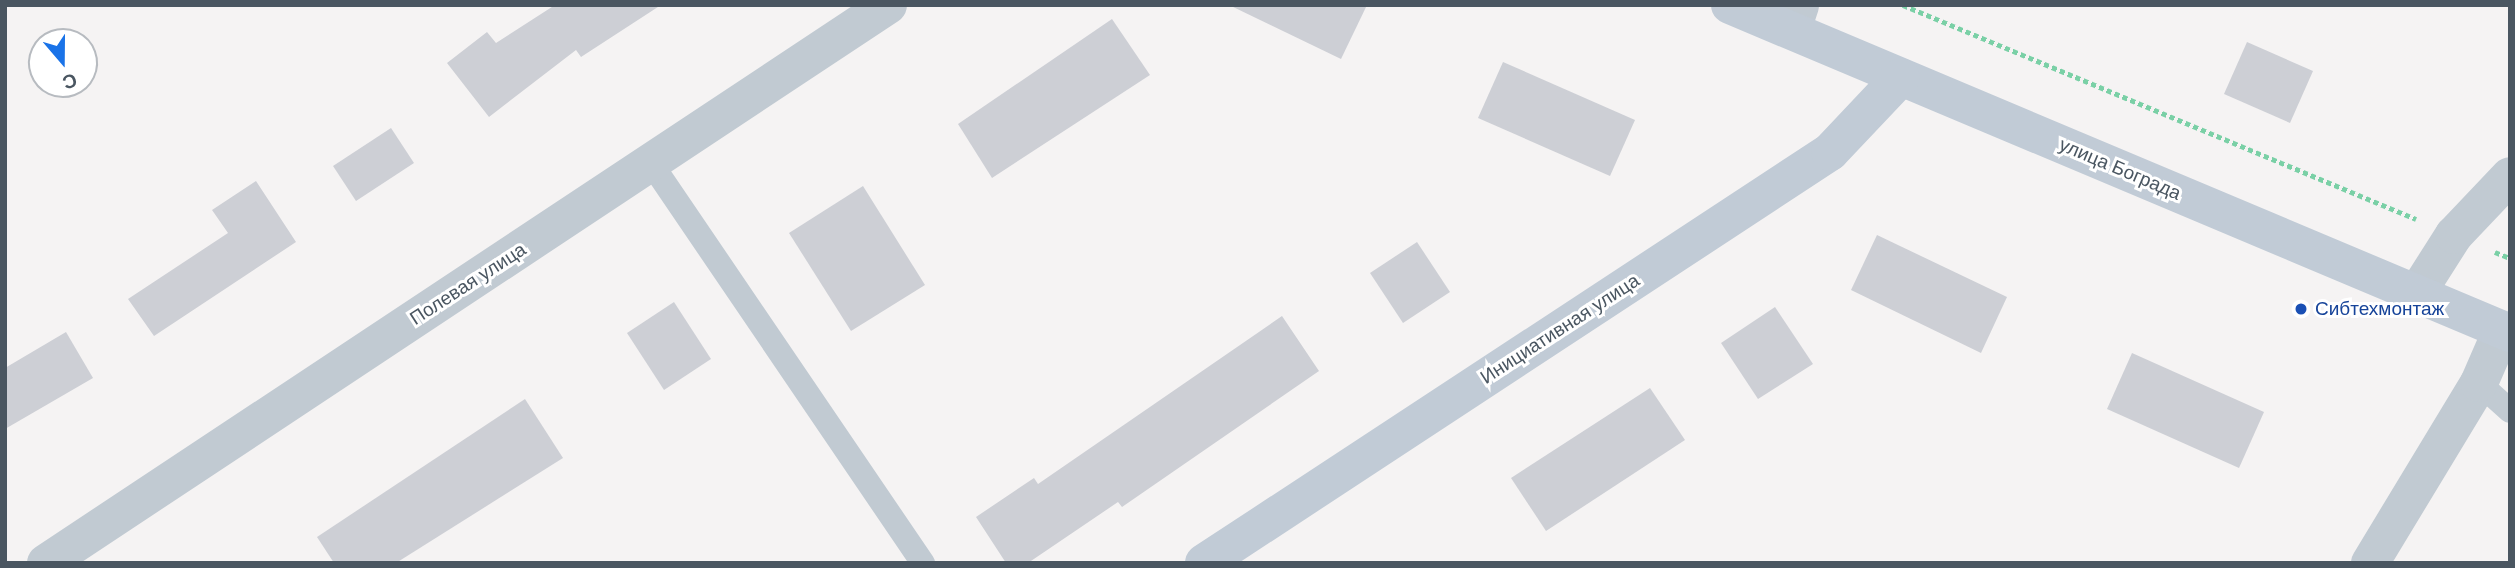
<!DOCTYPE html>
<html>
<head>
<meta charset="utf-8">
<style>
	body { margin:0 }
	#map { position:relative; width:2515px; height:568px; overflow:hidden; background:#f5f3f3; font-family:Helvetica,sans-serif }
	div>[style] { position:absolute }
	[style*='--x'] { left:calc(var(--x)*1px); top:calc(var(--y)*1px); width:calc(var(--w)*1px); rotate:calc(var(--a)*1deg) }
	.building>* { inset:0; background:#cdcfd5 }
	.path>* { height:4.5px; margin-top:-2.25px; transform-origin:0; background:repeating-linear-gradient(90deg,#7ad0a6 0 5px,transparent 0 8.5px) }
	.lane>* { height:24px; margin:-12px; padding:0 12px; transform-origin:12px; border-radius:12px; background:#c1cad2 }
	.street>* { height:38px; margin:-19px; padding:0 19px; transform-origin:19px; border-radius:19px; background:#c1cad2 }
	.secondary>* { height:38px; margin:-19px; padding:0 19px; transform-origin:19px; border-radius:19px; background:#c1cbd6 }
	.dots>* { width:19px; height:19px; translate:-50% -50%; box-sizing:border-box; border:4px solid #fff; border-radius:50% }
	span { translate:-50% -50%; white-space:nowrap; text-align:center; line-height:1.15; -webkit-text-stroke:6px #fff; paint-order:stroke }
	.street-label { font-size:19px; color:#4a5661 }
	.transit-label { font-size:19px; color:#164399 }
	.left { translate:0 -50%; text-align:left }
	.frame { position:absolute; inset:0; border:7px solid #4a5661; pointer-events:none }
	.north { position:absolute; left:28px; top:28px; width:70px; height:70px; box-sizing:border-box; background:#fff; border:2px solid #b7bbc0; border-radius:50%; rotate:160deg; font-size:19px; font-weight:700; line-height:28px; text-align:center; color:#4a5661 }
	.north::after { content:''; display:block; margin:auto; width:24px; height:32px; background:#1a73e8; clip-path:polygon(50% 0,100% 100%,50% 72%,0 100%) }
</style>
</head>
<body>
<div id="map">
	<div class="building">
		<i style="clip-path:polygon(555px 5px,661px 5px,581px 57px,576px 50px,489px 117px,447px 63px,487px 32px,496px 43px)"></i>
		<i style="clip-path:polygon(1229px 5px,1367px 5px,1341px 59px)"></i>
		<i style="clip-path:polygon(1112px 19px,1150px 75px,992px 178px,958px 124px)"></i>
		<i style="clip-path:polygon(2247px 42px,2313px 71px,2290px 123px,2224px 94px)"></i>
		<i style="clip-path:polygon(1503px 62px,1635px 120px,1610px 176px,1478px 118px)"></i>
		<i style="clip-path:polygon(391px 128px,414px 163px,356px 201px,333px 166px)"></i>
		<i style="clip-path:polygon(256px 181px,296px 242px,154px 336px,128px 299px,228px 233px,212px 210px)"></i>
		<i style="clip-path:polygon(863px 186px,925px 285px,851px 331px,789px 233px)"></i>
		<i style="clip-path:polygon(1877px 235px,2007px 297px,1981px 353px,1851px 290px)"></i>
		<i style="clip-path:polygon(1417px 242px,1450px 292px,1403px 323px,1370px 273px)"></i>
		<i style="clip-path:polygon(674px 302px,711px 359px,664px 390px,627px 333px)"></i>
		<i style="clip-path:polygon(1775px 307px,1813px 364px,1758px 399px,1721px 343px)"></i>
		<i style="clip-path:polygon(1282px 316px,1319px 371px,1122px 507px,1118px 502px,1028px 563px,1006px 563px,976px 517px,1034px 478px,1038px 484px)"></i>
		<i style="clip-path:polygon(66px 332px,93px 378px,5px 429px,5px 368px)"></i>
		<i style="clip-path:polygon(2132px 353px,2264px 412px,2239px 468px,2107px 409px)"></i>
		<i style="clip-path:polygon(1650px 388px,1685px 440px,1546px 531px,1511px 478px)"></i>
		<i style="clip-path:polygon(525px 399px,563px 458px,396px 563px,334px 563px,317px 537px)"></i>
	</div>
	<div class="path">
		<i style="--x:1903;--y:5;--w:556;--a:22.64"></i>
		<i style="--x:2495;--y:252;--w:16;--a:22"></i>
	</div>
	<div class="lane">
		<i style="--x:651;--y:163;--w:484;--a:55.8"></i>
		<i style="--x:2479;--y:383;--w:42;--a:42.1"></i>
	</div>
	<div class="street">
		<i style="--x:1792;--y:30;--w:26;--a:-72"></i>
		<i style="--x:2417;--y:293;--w:69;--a:-57.5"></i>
		<i style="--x:2454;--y:235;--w:81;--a:-46.5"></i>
		<i style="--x:46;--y:563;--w:1010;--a:-33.53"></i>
		<i style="--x:2370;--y:563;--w:210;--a:-58.8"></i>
		<i style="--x:2479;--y:383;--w:58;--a:-66.5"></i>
	</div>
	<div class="secondary">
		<i style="--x:1730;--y:5;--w:846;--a:22.81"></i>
		<i style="--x:1204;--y:563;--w:749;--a:-33.29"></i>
		<i style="--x:1830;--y:152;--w:103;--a:-46.6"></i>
	</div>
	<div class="dots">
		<i style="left:2301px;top:309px;background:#1a4fb4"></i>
	</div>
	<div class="street-label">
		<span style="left:2120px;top:169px;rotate:23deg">улица Бограда</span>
		<span style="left:468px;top:284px;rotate:-33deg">Полевая улица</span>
		<span style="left:1560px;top:329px;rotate:-33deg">Инициативная улица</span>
	</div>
	<div class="transit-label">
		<span class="left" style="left:2315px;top:309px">Сибтехмонтаж</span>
	</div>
	<div class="frame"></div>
	<div class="north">С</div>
</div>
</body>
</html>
